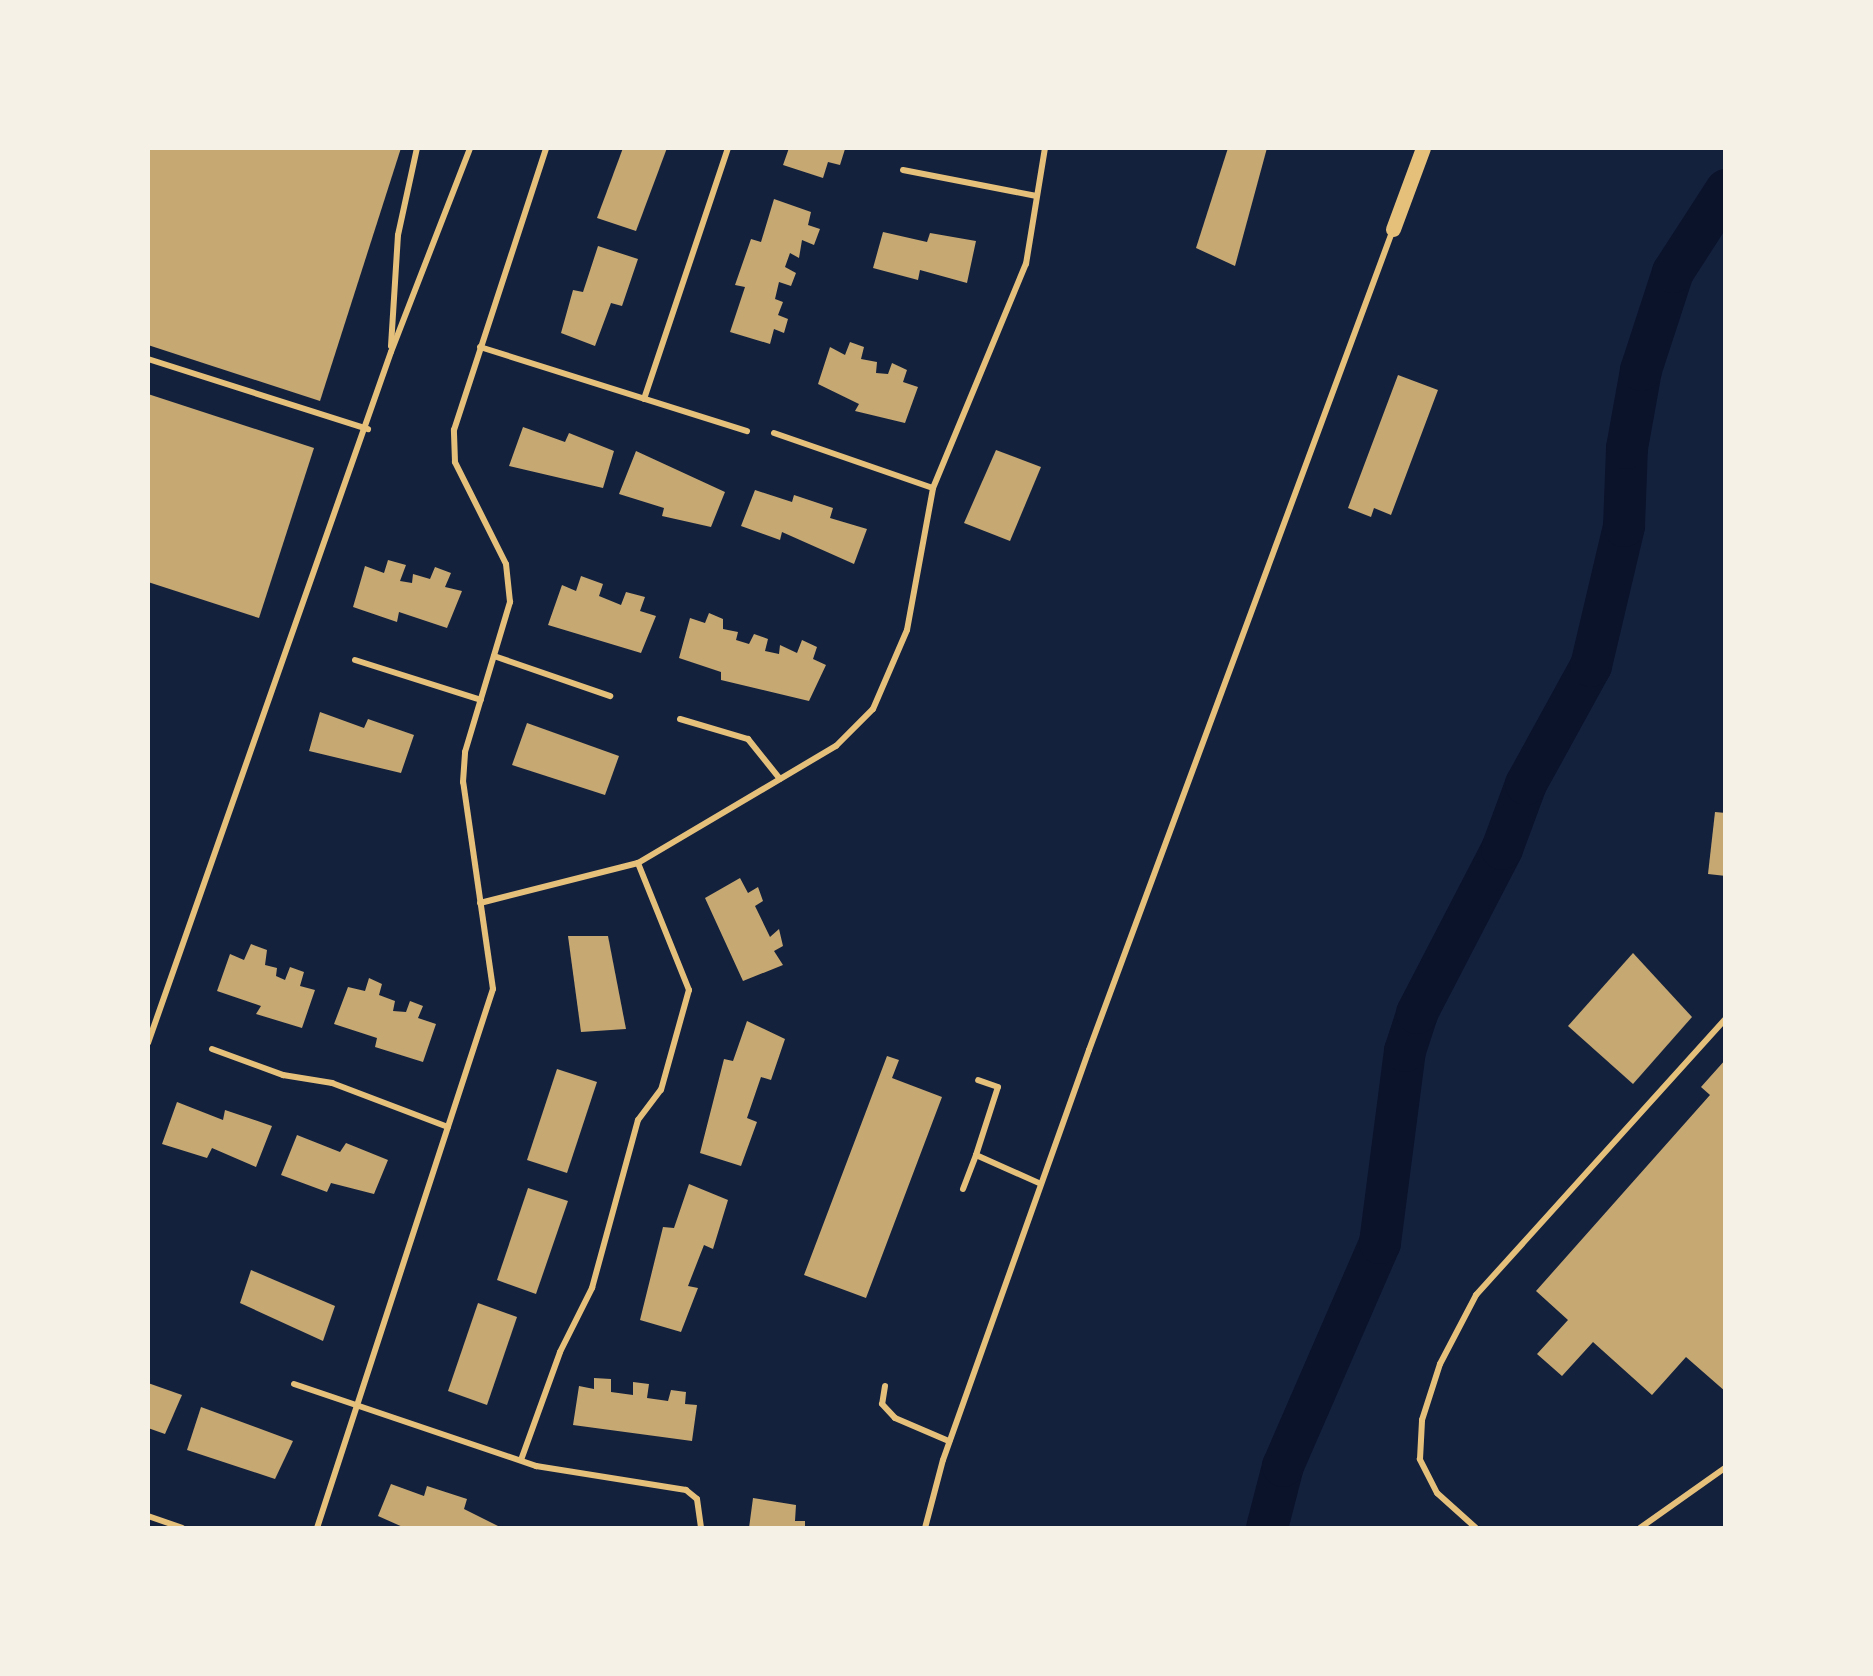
<!DOCTYPE html>
<html>
<head>
<meta charset="utf-8">
<style>
	body { margin:0 }
	#map { position:relative; width:1873px; height:1676px; overflow:hidden; background:#14213d; font-family:"Alegreya Sans",sans-serif }
	div>[style] { position:absolute }
	[style*='--x'] { left:calc(var(--x)*1px); top:calc(var(--y)*1px); width:calc(var(--w)*1px); rotate:calc(var(--a)*1deg) }
	.river>* { height:42px; margin:-21px; padding:0 21px; transform-origin:21px; border-radius:21px; background:#0b132b }
	.building>* { inset:0; background:#c6a872 }
	.service>* { height:6px; margin:-3px; padding:0 3px; transform-origin:3px; border-radius:3px; background:#e5c07b }
	.tertiary>* { height:15px; margin:-7.5px; padding:0 7.5px; transform-origin:7.5px; border-radius:7.5px; background:#e5c07b }
	span { translate:-50% -50%; white-space:nowrap; text-align:center; line-height:1.15; -webkit-text-stroke:8px #f6f1e7; paint-order:stroke }
	.frame { position:absolute; inset:0; border:150px solid #f6f1e7; pointer-events:none }
</style>
</head>
<body>
<div id="map">
	<div class="river">
		<i style="--x:1267;--y:1528;--w:64;--a:-75.5"></i>
		<i style="--x:1283;--y:1466;--w:243;--a:-66.5"></i>
		<i style="--x:1380;--y:1243;--w:194;--a:-82.6"></i>
		<i style="--x:1405;--y:1051;--w:40;--a:-72"></i>
		<i style="--x:1417;--y:1013;--w:185;--a:-62.6"></i>
		<i style="--x:1502;--y:849;--w:69;--a:-69.7"></i>
		<i style="--x:1526;--y:784;--w:135;--a:-61.2"></i>
		<i style="--x:1591;--y:666;--w:144;--a:-76.7"></i>
		<i style="--x:1624;--y:526;--w:78;--a:-87.8"></i>
		<i style="--x:1627;--y:448;--w:79;--a:-79.8"></i>
		<i style="--x:1641;--y:370;--w:103;--a:-71.9"></i>
		<i style="--x:1673;--y:272;--w:98;--a:-57.1"></i>
	</div>
	<div class="building">
		<i style="clip-path:polygon(148px 148px,401px 148px,320px 401px,148px 345px)"></i>
		<i style="clip-path:polygon(623px 148px,667px 148px,636px 231px,597px 218px)"></i>
		<i style="clip-path:polygon(789px 148px,833px 148px,845px 149px,840px 165px,828px 162px,823px 178px,783px 165px)"></i>
		<i style="clip-path:polygon(1228px 148px,1267px 148px,1235px 266px,1196px 248px)"></i>
		<i style="clip-path:polygon(774px 199px,811px 212px,808px 225px,820px 229px,814px 245px,802px 240px,799px 258px,790px 253px,785px 267px,796px 273px,791px 286px,779px 282px,775px 299px,783px 302px,778px 315px,788px 319px,784px 333px,774px 329px,770px 344px,730px 332px,745px 287px,735px 285px,751px 239px,761px 242px)"></i>
		<i style="clip-path:polygon(883px 232px,927px 242px,930px 233px,976px 241px,967px 283px,920px 270px,918px 280px,873px 268px)"></i>
		<i style="clip-path:polygon(598px 246px,638px 259px,622px 306px,611px 303px,595px 346px,561px 333px,573px 290px,583px 292px)"></i>
		<i style="clip-path:polygon(850px 342px,864px 347px,861px 359px,877px 362px,876px 373px,888px 374px,892px 363px,907px 370px,903px 382px,918px 387px,905px 423px,855px 411px,859px 404px,818px 384px,830px 347px,845px 355px)"></i>
		<i style="clip-path:polygon(1398px 375px,1438px 390px,1391px 515px,1374px 508px,1371px 517px,1348px 508px)"></i>
		<i style="clip-path:polygon(148px 394px,314px 448px,259px 618px,148px 582px)"></i>
		<i style="clip-path:polygon(523px 427px,565px 442px,569px 433px,614px 451px,603px 488px,509px 466px)"></i>
		<i style="clip-path:polygon(996px 450px,1041px 467px,1010px 541px,964px 523px)"></i>
		<i style="clip-path:polygon(636px 451px,725px 492px,711px 527px,662px 516px,664px 508px,619px 494px)"></i>
		<i style="clip-path:polygon(755px 490px,792px 502px,794px 495px,833px 508px,830px 518px,867px 529px,854px 564px,782px 532px,780px 540px,741px 526px)"></i>
		<i style="clip-path:polygon(388px 560px,406px 565px,400px 581px,412px 583px,413px 574px,430px 579px,435px 567px,451px 573px,445px 587px,462px 591px,447px 628px,399px 612px,397px 622px,353px 607px,365px 566px,384px 573px)"></i>
		<i style="clip-path:polygon(581px 576px,603px 584px,599px 596px,621px 605px,626px 592px,645px 597px,640px 611px,656px 616px,641px 653px,548px 625px,562px 585px,576px 591px)"></i>
		<i style="clip-path:polygon(709px 613px,723px 619px,723px 629px,738px 632px,736px 640px,749px 644px,754px 634px,768px 639px,765px 651px,779px 654px,780px 645px,797px 653px,802px 640px,817px 647px,813px 659px,826px 665px,809px 701px,721px 680px,721px 672px,679px 658px,690px 618px,705px 623px)"></i>
		<i style="clip-path:polygon(320px 712px,364px 728px,368px 719px,414px 735px,401px 773px,309px 751px)"></i>
		<i style="clip-path:polygon(527px 723px,619px 756px,605px 795px,512px 765px)"></i>
		<i style="clip-path:polygon(1715px 812px,1726px 813px,1726px 876px,1708px 874px)"></i>
		<i style="clip-path:polygon(740px 878px,748px 893px,758px 887px,763px 901px,755px 906px,770px 937px,779px 929px,783px 946px,774px 951px,783px 965px,743px 981px,705px 898px)"></i>
		<i style="clip-path:polygon(568px 936px,608px 936px,626px 1029px,581px 1032px)"></i>
		<i style="clip-path:polygon(251px 944px,267px 950px,265px 965px,277px 968px,276px 976px,285px 980px,290px 967px,304px 972px,300px 986px,315px 990px,302px 1028px,256px 1014px,261px 1006px,217px 991px,230px 954px,244px 960px)"></i>
		<i style="clip-path:polygon(1633px 953px,1692px 1017px,1633px 1084px,1568px 1026px)"></i>
		<i style="clip-path:polygon(369px 978px,382px 984px,379px 995px,395px 1001px,393px 1011px,406px 1012px,410px 1001px,423px 1006px,418px 1018px,436px 1024px,423px 1062px,375px 1047px,377px 1038px,334px 1024px,348px 987px,365px 991px)"></i>
		<i style="clip-path:polygon(747px 1021px,785px 1039px,771px 1080px,761px 1077px,747px 1118px,757px 1122px,741px 1166px,700px 1153px,724px 1059px,733px 1061px)"></i>
		<i style="clip-path:polygon(887px 1056px,899px 1060px,892px 1078px,942px 1097px,866px 1298px,804px 1275px)"></i>
		<i style="clip-path:polygon(1726px 1059px,1726px 1392px,1686px 1357px,1652px 1395px,1593px 1342px,1562px 1376px,1537px 1354px,1568px 1320px,1536px 1291px,1710px 1095px,1701px 1087px)"></i>
		<i style="clip-path:polygon(557px 1069px,597px 1082px,567px 1173px,527px 1160px)"></i>
		<i style="clip-path:polygon(177px 1102px,223px 1120px,225px 1110px,272px 1126px,256px 1167px,212px 1148px,207px 1158px,162px 1144px)"></i>
		<i style="clip-path:polygon(297px 1135px,340px 1152px,346px 1143px,388px 1160px,374px 1194px,331px 1183px,327px 1192px,281px 1175px)"></i>
		<i style="clip-path:polygon(689px 1184px,728px 1200px,713px 1249px,704px 1245px,688px 1286px,698px 1288px,681px 1332px,640px 1320px,663px 1227px,674px 1228px)"></i>
		<i style="clip-path:polygon(528px 1188px,568px 1201px,536px 1294px,497px 1280px)"></i>
		<i style="clip-path:polygon(251px 1270px,335px 1306px,323px 1341px,240px 1303px)"></i>
		<i style="clip-path:polygon(478px 1303px,517px 1317px,487px 1405px,448px 1391px)"></i>
		<i style="clip-path:polygon(594px 1378px,611px 1379px,611px 1392px,633px 1395px,633px 1382px,649px 1384px,647px 1398px,668px 1401px,671px 1390px,686px 1392px,685px 1404px,697px 1405px,692px 1441px,573px 1425px,579px 1386px,594px 1389px)"></i>
		<i style="clip-path:polygon(148px 1383px,182px 1395px,165px 1434px,148px 1428px)"></i>
		<i style="clip-path:polygon(201px 1407px,293px 1441px,275px 1479px,187px 1450px)"></i>
		<i style="clip-path:polygon(391px 1484px,424px 1496px,427px 1486px,467px 1499px,464px 1509px,502px 1528px,405px 1528px,378px 1516px)"></i>
		<i style="clip-path:polygon(753px 1498px,796px 1505px,795px 1521px,805px 1521px,805px 1528px,749px 1528px)"></i>
	</div>
	<div class="service">
		<i style="--x:903;--y:170;--w:136;--a:11"></i>
		<i style="--x:391;--y:346;--w:111;--a:-86.4"></i>
		<i style="--x:398;--y:235;--w:89;--a:-77.7"></i>
		<i style="--x:480;--y:347;--w:280;--a:17.5"></i>
		<i style="--x:148;--y:359;--w:231;--a:17.7"></i>
		<i style="--x:644;--y:399;--w:265;--a:-71.5"></i>
		<i style="--x:774;--y:433;--w:168;--a:19.1"></i>
		<i style="--x:494;--y:656;--w:123;--a:19"></i>
		<i style="--x:355;--y:660;--w:132;--a:17.6"></i>
		<i style="--x:680;--y:719;--w:71;--a:16.4"></i>
		<i style="--x:748;--y:739;--w:51;--a:51.3"></i>
		<i style="--x:480;--y:903;--w:163;--a:-14.2"></i>
		<i style="--x:638;--y:863;--w:230;--a:-30.6"></i>
		<i style="--x:836;--y:746;--w:52;--a:-45"></i>
		<i style="--x:873;--y:709;--w:86;--a:-66.7"></i>
		<i style="--x:907;--y:630;--w:144;--a:-79.6"></i>
		<i style="--x:933;--y:488;--w:243;--a:-67.5"></i>
		<i style="--x:1026;--y:264;--w:118;--a:-80.7"></i>
		<i style="--x:148;--y:1043;--w:732;--a:-70.63"></i>
		<i style="--x:391;--y:352;--w:219;--a:-68.8"></i>
		<i style="--x:212;--y:1049;--w:76;--a:20.1"></i>
		<i style="--x:283;--y:1075;--w:50;--a:9.3"></i>
		<i style="--x:332;--y:1083;--w:124;--a:20.8"></i>
		<i style="--x:976;--y:1155;--w:71;--a:-72.1"></i>
		<i style="--x:998;--y:1087;--w:21;--a:-161"></i>
		<i style="--x:963;--y:1189;--w:36;--a:-69"></i>
		<i style="--x:976;--y:1155;--w:71;--a:24"></i>
		<i style="--x:294;--y:1384;--w:256;--a:18.7"></i>
		<i style="--x:536;--y:1466;--w:152;--a:9.1"></i>
		<i style="--x:686;--y:1490;--w:14;--a:39"></i>
		<i style="--x:697;--y:1499;--w:29;--a:82"></i>
		<i style="--x:885;--y:1386;--w:18;--a:99"></i>
		<i style="--x:882;--y:1404;--w:19;--a:47"></i>
		<i style="--x:895;--y:1418;--w:59;--a:23.1"></i>
		<i style="--x:521;--y:1460;--w:115;--a:-70.1"></i>
		<i style="--x:560;--y:1352;--w:72;--a:-63.4"></i>
		<i style="--x:592;--y:1288;--w:174;--a:-74.7"></i>
		<i style="--x:638;--y:1120;--w:38;--a:-53"></i>
		<i style="--x:661;--y:1090;--w:104;--a:-74.4"></i>
		<i style="--x:689;--y:990;--w:137;--a:-111.9"></i>
		<i style="--x:148;--y:1516;--w:36;--a:19"></i>
		<i style="--x:317;--y:1528;--w:567;--a:-71.92"></i>
		<i style="--x:493;--y:989;--w:209;--a:-98.2"></i>
		<i style="--x:463;--y:782;--w:30;--a:-86"></i>
		<i style="--x:465;--y:752;--w:157;--a:-73.3"></i>
		<i style="--x:510;--y:602;--w:38;--a:-96"></i>
		<i style="--x:506;--y:564;--w:114;--a:-116.6"></i>
		<i style="--x:455;--y:462;--w:32;--a:-92"></i>
		<i style="--x:454;--y:430;--w:297;--a:-71.9"></i>
		<i style="--x:925;--y:1528;--w:70;--a:-75.2"></i>
		<i style="--x:943;--y:1460;--w:435;--a:-70.4"></i>
		<i style="--x:1089;--y:1050;--w:872;--a:-69.67"></i>
		<i style="--x:1476;--y:1528;--w:52;--a:-138.1"></i>
		<i style="--x:1437;--y:1493;--w:38;--a:-117"></i>
		<i style="--x:1420;--y:1459;--w:39;--a:-87"></i>
		<i style="--x:1422;--y:1420;--w:59;--a:-72.2"></i>
		<i style="--x:1440;--y:1364;--w:78;--a:-62.4"></i>
		<i style="--x:1476;--y:1295;--w:373;--a:-47.9"></i>
		<i style="--x:1640;--y:1528;--w:105;--a:-35.3"></i>
	</div>
	<div class="tertiary">
		<i style="--x:1393;--y:229;--w:86;--a:-69.7"></i>
	</div>
	<div class="frame"></div>
</div>
</body>
</html>
